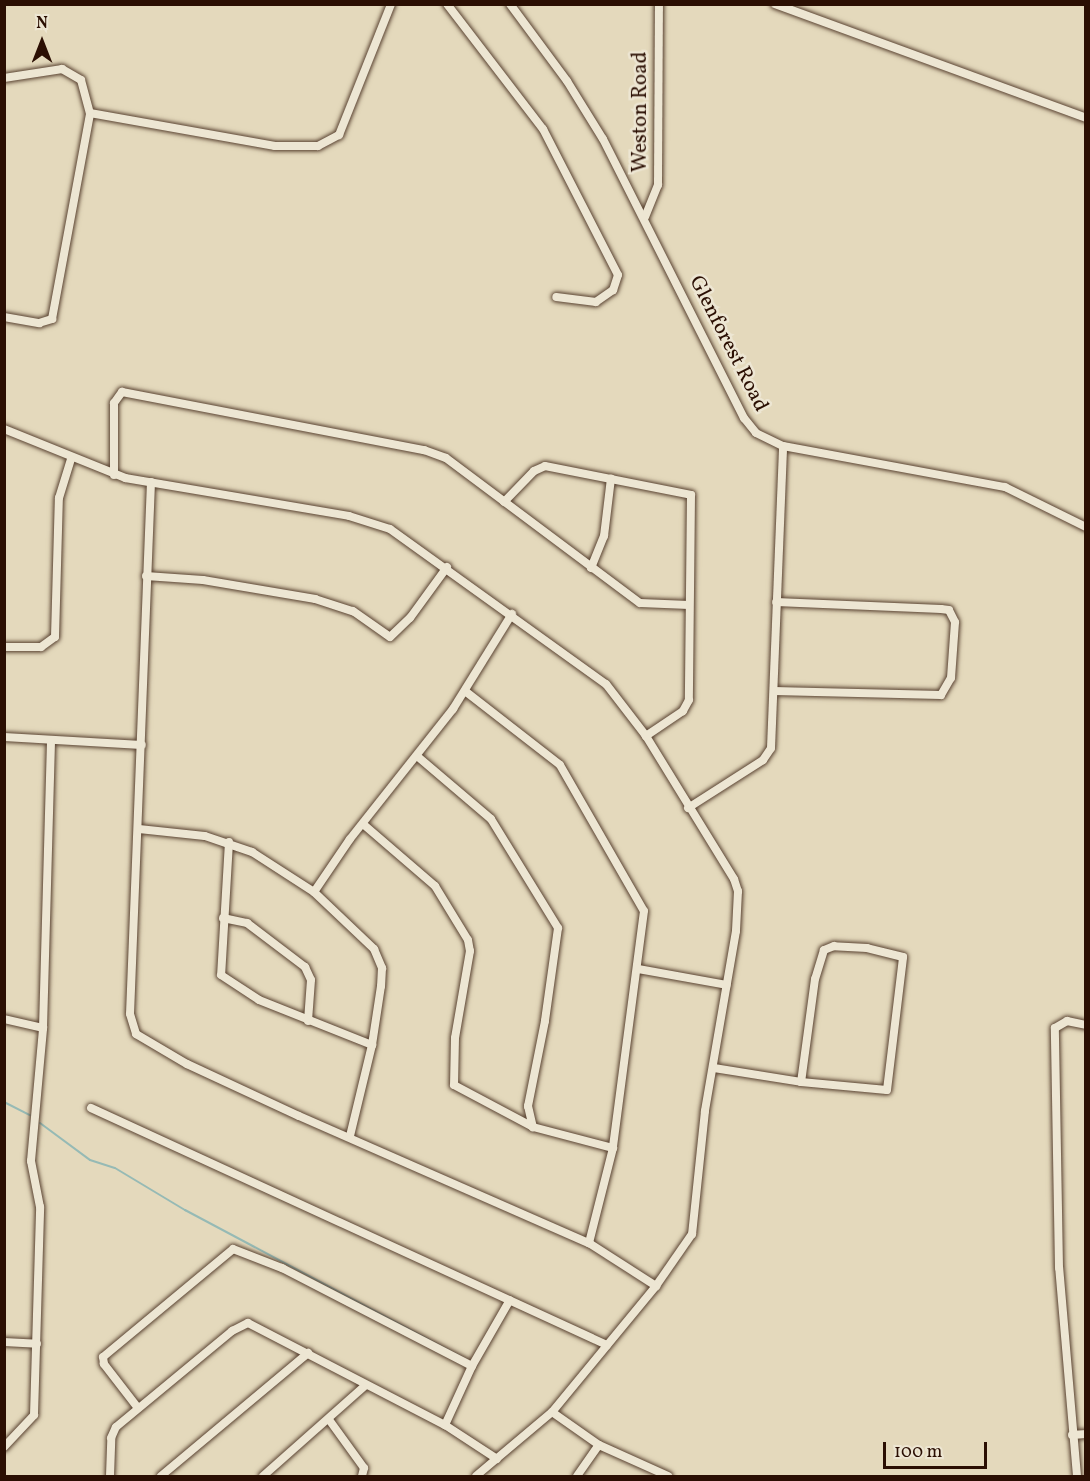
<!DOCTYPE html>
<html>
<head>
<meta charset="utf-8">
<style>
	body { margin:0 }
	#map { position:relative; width:1090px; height:1481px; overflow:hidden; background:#e4d9bc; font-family:Vollkorn,serif }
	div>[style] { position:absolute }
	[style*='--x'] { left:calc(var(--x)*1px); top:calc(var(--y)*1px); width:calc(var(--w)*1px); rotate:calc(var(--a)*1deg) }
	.stream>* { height:2px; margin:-1px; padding:0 1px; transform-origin:1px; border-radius:1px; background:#96bab5 }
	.roads { filter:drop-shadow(0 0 2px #594231) drop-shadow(0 0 2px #594231) }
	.minor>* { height:8px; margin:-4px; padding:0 4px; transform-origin:4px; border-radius:4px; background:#ede6d3 }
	span { translate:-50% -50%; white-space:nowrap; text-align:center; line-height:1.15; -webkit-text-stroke:5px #ede6d3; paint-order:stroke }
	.street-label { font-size:21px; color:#2b0f03 }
	.frame { position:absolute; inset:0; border:6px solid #2b0f03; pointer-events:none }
	.north { position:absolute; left:12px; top:12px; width:60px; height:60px; -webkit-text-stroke:4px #ede6d3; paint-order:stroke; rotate:0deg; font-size:16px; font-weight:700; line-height:24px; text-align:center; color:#2b0f03 }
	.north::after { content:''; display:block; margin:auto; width:21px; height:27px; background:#2b0f03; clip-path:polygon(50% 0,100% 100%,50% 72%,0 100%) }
	.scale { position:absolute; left:883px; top:1442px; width:104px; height:27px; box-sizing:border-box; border:3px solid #2b0f03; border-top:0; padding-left:8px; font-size:18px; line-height:21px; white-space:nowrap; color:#2b0f03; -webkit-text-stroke:4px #ede6d3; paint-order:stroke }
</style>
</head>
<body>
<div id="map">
	<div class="stream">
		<i style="--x:4;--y:1102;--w:29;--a:27"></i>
		<i style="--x:40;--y:1123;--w:62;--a:36.5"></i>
		<i style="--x:90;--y:1160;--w:26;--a:18"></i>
		<i style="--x:115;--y:1168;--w:82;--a:31"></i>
		<i style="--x:185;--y:1210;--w:314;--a:28"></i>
	</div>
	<div class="roads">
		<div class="minor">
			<i style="--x:447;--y:4;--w:158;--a:52.5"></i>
			<i style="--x:543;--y:129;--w:164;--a:62.8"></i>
			<i style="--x:618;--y:275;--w:16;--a:108"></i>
			<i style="--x:613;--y:290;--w:21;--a:145"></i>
			<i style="--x:596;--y:302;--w:40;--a:-172.9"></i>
			<i style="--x:510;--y:4;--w:96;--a:53.5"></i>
			<i style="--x:567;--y:81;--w:68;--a:58.2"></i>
			<i style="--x:603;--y:139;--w:313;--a:63.2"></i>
			<i style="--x:744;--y:418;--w:19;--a:51"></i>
			<i style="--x:756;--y:433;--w:30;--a:26"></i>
			<i style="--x:783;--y:446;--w:226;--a:10.5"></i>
			<i style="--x:1005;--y:487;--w:90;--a:26.3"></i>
			<i style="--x:775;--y:4;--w:331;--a:20.1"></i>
			<i style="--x:4;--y:78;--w:59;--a:-8.8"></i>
			<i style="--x:62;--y:69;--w:22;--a:30"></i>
			<i style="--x:81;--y:80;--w:34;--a:75"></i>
			<i style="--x:90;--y:113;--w:188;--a:10.1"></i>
			<i style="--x:275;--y:146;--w:43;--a:0"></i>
			<i style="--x:318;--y:146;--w:24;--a:-28"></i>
			<i style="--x:339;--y:135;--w:141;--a:-68.3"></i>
			<i style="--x:645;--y:217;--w:35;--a:-68"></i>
			<i style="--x:658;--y:185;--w:181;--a:-89.7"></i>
			<i style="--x:4;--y:317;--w:36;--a:10"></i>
			<i style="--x:39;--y:323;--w:14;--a:-17"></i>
			<i style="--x:52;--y:319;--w:209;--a:-79.5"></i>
			<i style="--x:4;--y:429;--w:131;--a:22"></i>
			<i style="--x:125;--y:478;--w:227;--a:9.6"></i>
			<i style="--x:349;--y:516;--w:43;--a:17.6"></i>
			<i style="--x:390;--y:529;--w:266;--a:35.7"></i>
			<i style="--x:606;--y:684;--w:66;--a:52.4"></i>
			<i style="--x:646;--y:736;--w:168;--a:58.4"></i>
			<i style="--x:734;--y:879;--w:13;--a:72"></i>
			<i style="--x:738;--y:891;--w:40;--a:92.9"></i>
			<i style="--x:736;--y:931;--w:183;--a:99.8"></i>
			<i style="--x:705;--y:1111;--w:124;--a:96"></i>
			<i style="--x:692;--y:1234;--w:63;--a:124.7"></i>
			<i style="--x:656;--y:1286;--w:163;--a:129.5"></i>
			<i style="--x:552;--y:1412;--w:99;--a:139.9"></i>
			<i style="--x:114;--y:475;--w:72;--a:-90"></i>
			<i style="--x:114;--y:403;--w:14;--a:-54"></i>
			<i style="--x:122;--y:392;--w:308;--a:10.9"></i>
			<i style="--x:424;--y:450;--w:23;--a:20"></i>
			<i style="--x:446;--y:458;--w:242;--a:36.8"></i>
			<i style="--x:640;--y:603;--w:49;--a:2.3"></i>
			<i style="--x:151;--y:482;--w:532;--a:92.26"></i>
			<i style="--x:130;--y:1014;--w:21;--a:73"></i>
			<i style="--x:136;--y:1034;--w:59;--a:30.5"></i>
			<i style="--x:187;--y:1064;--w:123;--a:24.9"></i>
			<i style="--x:299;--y:1116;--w:317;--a:23.7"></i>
			<i style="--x:589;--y:1243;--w:80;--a:32.7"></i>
			<i style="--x:504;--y:502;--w:43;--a:-45.9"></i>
			<i style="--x:534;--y:471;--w:12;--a:-24"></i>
			<i style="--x:545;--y:466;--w:149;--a:11.2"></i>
			<i style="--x:691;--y:495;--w:205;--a:90.6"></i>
			<i style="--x:689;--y:700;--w:13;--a:119"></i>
			<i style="--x:683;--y:711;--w:45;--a:146"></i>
			<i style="--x:591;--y:568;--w:35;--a:-68"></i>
			<i style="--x:604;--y:536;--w:58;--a:-83.1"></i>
			<i style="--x:146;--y:576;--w:57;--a:4"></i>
			<i style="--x:203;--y:580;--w:114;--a:9.6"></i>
			<i style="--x:315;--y:599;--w:40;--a:18"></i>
			<i style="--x:353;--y:611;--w:45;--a:35.1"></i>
			<i style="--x:390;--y:637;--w:28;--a:-44"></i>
			<i style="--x:410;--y:618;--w:63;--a:-54"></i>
			<i style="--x:4;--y:647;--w:37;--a:0"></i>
			<i style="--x:41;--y:647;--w:17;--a:-36"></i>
			<i style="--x:55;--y:637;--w:139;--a:-88.4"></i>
			<i style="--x:59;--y:498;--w:41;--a:-72.9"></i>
			<i style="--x:465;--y:691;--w:120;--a:37.9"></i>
			<i style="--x:560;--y:765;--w:168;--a:60.1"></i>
			<i style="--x:644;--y:911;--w:239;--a:97.5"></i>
			<i style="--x:613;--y:1148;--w:98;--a:104.2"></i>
			<i style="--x:774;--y:691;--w:167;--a:1.4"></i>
			<i style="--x:941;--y:695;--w:20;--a:-60"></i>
			<i style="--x:951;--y:678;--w:56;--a:-85.9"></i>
			<i style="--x:955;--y:622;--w:13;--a:-117"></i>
			<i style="--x:949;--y:610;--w:8;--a:-173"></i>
			<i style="--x:941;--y:609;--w:165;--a:-177.6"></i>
			<i style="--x:4;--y:737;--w:138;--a:3.3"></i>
			<i style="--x:417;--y:756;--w:97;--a:40.4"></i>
			<i style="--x:491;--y:819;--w:128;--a:58.4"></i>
			<i style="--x:558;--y:928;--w:94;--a:98"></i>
			<i style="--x:545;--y:1021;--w:87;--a:101.3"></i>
			<i style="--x:528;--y:1106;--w:22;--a:77"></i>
			<i style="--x:688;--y:808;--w:89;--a:-32.6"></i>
			<i style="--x:763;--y:760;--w:14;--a:-56"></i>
			<i style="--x:771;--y:748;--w:302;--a:-87.7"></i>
			<i style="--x:363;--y:824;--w:95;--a:40.7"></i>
			<i style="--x:435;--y:886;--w:63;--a:58.6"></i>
			<i style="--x:468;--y:940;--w:11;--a:80"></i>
			<i style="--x:470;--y:951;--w:88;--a:99.8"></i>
			<i style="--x:455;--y:1038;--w:47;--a:91.2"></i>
			<i style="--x:454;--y:1085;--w:89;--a:28"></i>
			<i style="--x:533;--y:1127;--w:83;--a:14.7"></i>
			<i style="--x:139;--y:829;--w:66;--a:6.1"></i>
			<i style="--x:205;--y:836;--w:50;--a:18.8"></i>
			<i style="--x:252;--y:852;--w:74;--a:32.8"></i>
			<i style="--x:314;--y:892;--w:83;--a:43.5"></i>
			<i style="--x:374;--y:949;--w:21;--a:67"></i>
			<i style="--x:382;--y:968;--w:18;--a:93"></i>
			<i style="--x:381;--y:986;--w:60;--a:98.7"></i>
			<i style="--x:372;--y:1045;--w:94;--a:103.6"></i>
			<i style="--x:229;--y:842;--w:133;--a:93.4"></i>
			<i style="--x:221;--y:975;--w:45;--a:33.3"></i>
			<i style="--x:259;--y:1000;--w:122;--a:21.7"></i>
			<i style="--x:314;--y:892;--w:64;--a:-55.8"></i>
			<i style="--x:350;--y:839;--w:166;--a:-51.6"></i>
			<i style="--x:453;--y:709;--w:112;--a:-58.2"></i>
			<i style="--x:223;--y:918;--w:25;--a:12"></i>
			<i style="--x:247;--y:923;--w:73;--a:37.2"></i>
			<i style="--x:305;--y:967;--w:14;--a:65"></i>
			<i style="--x:311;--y:980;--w:41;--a:94.2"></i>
			<i style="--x:638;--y:969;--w:90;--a:10.2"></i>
			<i style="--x:4;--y:1019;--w:40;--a:13"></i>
			<i style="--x:714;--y:1068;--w:88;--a:9.1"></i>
			<i style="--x:801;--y:1082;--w:86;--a:5.3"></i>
			<i style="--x:887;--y:1090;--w:134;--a:-83.1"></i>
			<i style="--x:903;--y:957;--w:37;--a:-166"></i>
			<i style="--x:867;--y:948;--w:33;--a:-177"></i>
			<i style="--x:834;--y:946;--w:11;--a:158"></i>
			<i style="--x:824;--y:950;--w:30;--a:107"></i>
			<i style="--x:815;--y:979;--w:104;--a:97.7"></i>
			<i style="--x:91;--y:1108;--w:568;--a:24.67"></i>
			<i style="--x:4;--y:1342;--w:33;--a:3"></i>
			<i style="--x:472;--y:1366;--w:76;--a:-60.1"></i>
			<i style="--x:138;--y:1408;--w:56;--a:-127.7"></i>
			<i style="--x:104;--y:1364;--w:7;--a:-98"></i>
			<i style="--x:103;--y:1357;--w:169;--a:-39.7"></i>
			<i style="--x:233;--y:1249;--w:53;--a:21.2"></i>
			<i style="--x:282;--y:1268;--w:214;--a:27.3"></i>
			<i style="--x:472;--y:1366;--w:65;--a:114.6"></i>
			<i style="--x:552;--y:1412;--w:57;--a:35.1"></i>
			<i style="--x:599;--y:1445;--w:76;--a:24.2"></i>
			<i style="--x:330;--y:1421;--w:58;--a:54.1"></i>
			<i style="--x:364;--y:1468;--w:8;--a:104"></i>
			<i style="--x:1072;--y:1435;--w:14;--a:-4"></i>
			<i style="--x:4;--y:1447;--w:44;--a:-46.8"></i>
			<i style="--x:34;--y:1415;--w:208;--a:-88.3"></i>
			<i style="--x:40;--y:1207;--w:47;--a:-101.1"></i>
			<i style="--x:31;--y:1161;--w:134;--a:-84.8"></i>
			<i style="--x:43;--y:1028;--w:288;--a:-88.4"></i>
			<i style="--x:110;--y:1476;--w:38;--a:-88"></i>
			<i style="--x:111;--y:1438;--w:12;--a:-66"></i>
			<i style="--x:116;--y:1427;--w:151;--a:-39.6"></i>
			<i style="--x:232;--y:1331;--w:18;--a:-27"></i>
			<i style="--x:248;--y:1323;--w:222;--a:27.4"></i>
			<i style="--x:445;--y:1425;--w:62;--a:33.2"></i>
			<i style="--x:161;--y:1476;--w:192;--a:-39.9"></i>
			<i style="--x:263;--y:1476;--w:137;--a:-41.5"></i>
			<i style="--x:577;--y:1476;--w:38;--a:-55"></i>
			<i style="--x:1077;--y:1476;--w:209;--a:-94.9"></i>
			<i style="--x:1059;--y:1268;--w:240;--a:-91"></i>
			<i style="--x:1055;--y:1028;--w:14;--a:-30"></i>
			<i style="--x:1067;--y:1021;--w:19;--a:12"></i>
		</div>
	</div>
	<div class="street-label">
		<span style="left:641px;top:112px;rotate:-90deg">Weston Road</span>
		<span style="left:728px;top:344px;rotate:63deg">Glenforest Road</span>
	</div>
	<div class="frame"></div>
	<div class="north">N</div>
	<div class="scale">100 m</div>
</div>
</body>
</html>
